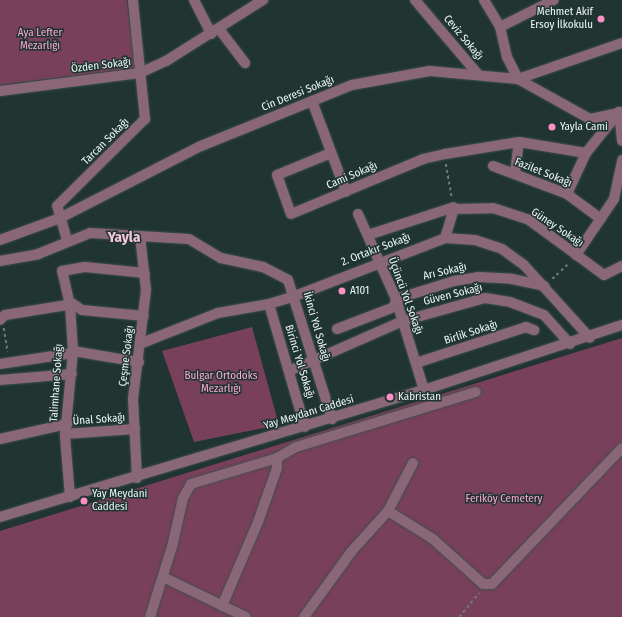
<!DOCTYPE html>
<html>
<head>
<meta charset="utf-8">
<style>
	body { margin:0 }
	#map { position:relative; width:622px; height:617px; overflow:hidden; background:#203431; font-family:"Fira Sans Condensed",sans-serif }
	div>[style] { position:absolute }
	[style*='--x'] { left:calc(var(--x)*1px); top:calc(var(--y)*1px); width:calc(var(--w)*1px); rotate:calc(var(--a)*1deg) }
	.green>* { inset:0; background:#78405b }
	.path>* { height:1.5px; margin-top:-0.75px; transform-origin:0; background:repeating-linear-gradient(90deg,#6a7b78 0 3px,transparent 0 6px) }
	.roads { filter:drop-shadow(0 0 1px #3d4f4c) drop-shadow(0 0 1px #3d4f4c) }
	.minor>* { height:10px; margin:-5px; padding:0 5px; transform-origin:5px; border-radius:5px; background:#8a6776 }
	.dots>* { width:11px; height:11px; translate:-50% -50%; box-sizing:border-box; border:2px solid #203431; border-radius:50% }
	span { translate:-50% -50%; white-space:nowrap; text-align:center; line-height:1.15; -webkit-text-stroke:3px #203431; paint-order:stroke }
	.poi-label { font-size:11px; color:#ecf8f5 }
	.right { translate:-100% -50%; text-align:right }
	.left { translate:0 -50%; text-align:left }
	.park-label { font-size:11px; color:#ffa9d0 }
	.street-label { font-size:11px; color:#ecf8f5 }
	.district-label { font-size:15px; color:#f6c6db; font-weight:700 }
</style>
</head>
<body>
<div id="map">
	<div class="green">
		<i style="clip-path:polygon(0 0,127px 0,135px 68px,0 85px)"></i>
		<i style="clip-path:polygon(252px 327px,279px 425px,194px 442px,162px 351px)"></i>
		<i style="clip-path:polygon(622px 338px,622px 617px,0 617px,0 531px)"></i>
	</div>
	<div class="path">
		<i style="--x:446;--y:164;--w:35;--a:80"></i>
		<i style="--x:552;--y:279;--w:23;--a:-43"></i>
		<i style="--x:4;--y:328;--w:24;--a:81"></i>
		<i style="--x:459;--y:617;--w:31;--a:-50"></i>
	</div>
	<div class="roads">
		<div class="minor">
			<i style="--x:194;--y:0;--w:38;--a:63"></i>
			<i style="--x:415;--y:0;--w:96;--a:49.7"></i>
			<i style="--x:484;--y:0;--w:31;--a:59"></i>
			<i style="--x:500;--y:27;--w:31;--a:77"></i>
			<i style="--x:507;--y:57;--w:25;--a:63"></i>
			<i style="--x:500;--y:27;--w:60;--a:-26.6"></i>
			<i style="--x:219;--y:29;--w:43;--a:52.6"></i>
			<i style="--x:518;--y:79;--w:82;--a:29.1"></i>
			<i style="--x:590;--y:119;--w:33;--a:-12"></i>
			<i style="--x:0;--y:91;--w:141;--a:-7.3"></i>
			<i style="--x:140;--y:73;--w:29;--a:-25"></i>
			<i style="--x:166;--y:61;--w:115;--a:-32.2"></i>
			<i style="--x:312;--y:101;--w:97;--a:69.5"></i>
			<i style="--x:619;--y:112;--w:29;--a:84"></i>
			<i style="--x:331;--y:153;--w:58;--a:157.8"></i>
			<i style="--x:277;--y:175;--w:41;--a:70.3"></i>
			<i style="--x:291;--y:214;--w:143;--a:-22.6"></i>
			<i style="--x:423;--y:159;--w:23;--a:-13"></i>
			<i style="--x:445;--y:154;--w:75;--a:-9.2"></i>
			<i style="--x:519;--y:142;--w:68;--a:9.3"></i>
			<i style="--x:493;--y:166;--w:79;--a:20.7"></i>
			<i style="--x:567;--y:194;--w:42;--a:36.3"></i>
			<i style="--x:515;--y:173;--w:31;--a:-83"></i>
			<i style="--x:567;--y:194;--w:45;--a:-65.1"></i>
			<i style="--x:586;--y:153;--w:53;--a:-51.2"></i>
			<i style="--x:358;--y:214;--w:93;--a:65.9"></i>
			<i style="--x:396;--y:299;--w:95;--a:72.9"></i>
			<i style="--x:368;--y:235;--w:90;--a:-18"></i>
			<i style="--x:445;--y:238;--w:30;--a:-73"></i>
			<i style="--x:454;--y:209;--w:39;--a:-1"></i>
			<i style="--x:493;--y:208;--w:38;--a:18"></i>
			<i style="--x:529;--y:220;--w:93;--a:36.3"></i>
			<i style="--x:604;--y:275;--w:20;--a:-27"></i>
			<i style="--x:0;--y:240;--w:64;--a:-20.1"></i>
			<i style="--x:60;--y:218;--w:158;--a:-27.1"></i>
			<i style="--x:201;--y:146;--w:163;--a:-22"></i>
			<i style="--x:352;--y:85;--w:79;--a:-10.2"></i>
			<i style="--x:430;--y:71;--w:88;--a:5.2"></i>
			<i style="--x:518;--y:79;--w:110;--a:-19.1"></i>
			<i style="--x:67;--y:240;--w:35;--a:-106"></i>
			<i style="--x:57;--y:206;--w:124;--a:-44.7"></i>
			<i style="--x:145;--y:119;--w:120;--a:-95.8"></i>
			<i style="--x:576;--y:255;--w:68;--a:-55.8"></i>
			<i style="--x:614;--y:199;--w:40;--a:-78"></i>
			<i style="--x:0;--y:261;--w:39;--a:-10"></i>
			<i style="--x:38;--y:254;--w:56;--a:-22"></i>
			<i style="--x:90;--y:233;--w:99;--a:3.5"></i>
			<i style="--x:189;--y:239;--w:37;--a:31"></i>
			<i style="--x:221;--y:258;--w:43;--a:12.1"></i>
			<i style="--x:263;--y:267;--w:28;--a:27"></i>
			<i style="--x:288;--y:280;--w:146;--a:72.4"></i>
			<i style="--x:269;--y:304;--w:128;--a:73.7"></i>
			<i style="--x:0;--y:320;--w:7;--a:-45"></i>
			<i style="--x:5;--y:315;--w:69;--a:-9.2"></i>
			<i style="--x:73;--y:304;--w:11;--a:34"></i>
			<i style="--x:82;--y:310;--w:62;--a:5.5"></i>
			<i style="--x:337;--y:329;--w:61;--a:-21.1"></i>
			<i style="--x:394;--y:307;--w:8;--a:-76"></i>
			<i style="--x:396;--y:299;--w:61;--a:-17.2"></i>
			<i style="--x:454;--y:281;--w:24;--a:-9"></i>
			<i style="--x:478;--y:277;--w:34;--a:3"></i>
			<i style="--x:512;--y:279;--w:33;--a:12"></i>
			<i style="--x:142;--y:343;--w:82;--a:-21.5"></i>
			<i style="--x:218;--y:313;--w:52;--a:-10"></i>
			<i style="--x:269;--y:304;--w:27;--a:-17"></i>
			<i style="--x:295;--y:296;--w:161;--a:-21.1"></i>
			<i style="--x:445;--y:238;--w:30;--a:4"></i>
			<i style="--x:475;--y:240;--w:28;--a:18"></i>
			<i style="--x:502;--y:249;--w:27;--a:36"></i>
			<i style="--x:524;--y:265;--w:98;--a:47.9"></i>
			<i style="--x:73;--y:351;--w:67;--a:9.5"></i>
			<i style="--x:416;--y:363;--w:116;--a:-18.1"></i>
			<i style="--x:526;--y:327;--w:9;--a:21"></i>
			<i style="--x:0;--y:364;--w:74;--a:-8.6"></i>
			<i style="--x:289;--y:371;--w:124;--a:-23.7"></i>
			<i style="--x:403;--y:321;--w:85;--a:-15.7"></i>
			<i style="--x:485;--y:298;--w:25;--a:9"></i>
			<i style="--x:510;--y:302;--w:36;--a:21"></i>
			<i style="--x:544;--y:315;--w:39;--a:48"></i>
			<i style="--x:0;--y:380;--w:72;--a:-4.8"></i>
			<i style="--x:65;--y:434;--w:70;--a:-4.1"></i>
			<i style="--x:0;--y:439;--w:69;--a:-12.6"></i>
			<i style="--x:137;--y:478;--w:79;--a:-92.9"></i>
			<i style="--x:133;--y:399;--w:110;--a:-83.2"></i>
			<i style="--x:146;--y:290;--w:54;--a:-96.3"></i>
			<i style="--x:70;--y:497;--w:61;--a:-94.7"></i>
			<i style="--x:65;--y:436;--w:85;--a:-84.6"></i>
			<i style="--x:73;--y:351;--w:46;--a:-93.7"></i>
			<i style="--x:70;--y:305;--w:35;--a:-103"></i>
			<i style="--x:62;--y:271;--w:23;--a:-10"></i>
			<i style="--x:85;--y:267;--w:60;--a:5.7"></i>
			<i style="--x:388;--y:511;--w:53;--a:31.9"></i>
			<i style="--x:433;--y:539;--w:67;--a:42"></i>
			<i style="--x:483;--y:584;--w:9;--a:0"></i>
			<i style="--x:492;--y:584;--w:188;--a:-46.3"></i>
			<i style="--x:0;--y:517;--w:443;--a:-16.7"></i>
			<i style="--x:424;--y:390;--w:208;--a:-18.2"></i>
			<i style="--x:163;--y:577;--w:92;--a:25.7"></i>
			<i style="--x:222;--y:606;--w:91;--a:-66.8"></i>
			<i style="--x:258;--y:522;--w:57;--a:-70.6"></i>
			<i style="--x:277;--y:468;--w:10;--a:-90"></i>
			<i style="--x:277;--y:458;--w:22;--a:-30"></i>
			<i style="--x:296;--y:447;--w:188;--a:-17"></i>
			<i style="--x:150;--y:617;--w:73;--a:-72.6"></i>
			<i style="--x:172;--y:547;--w:50;--a:-77.3"></i>
			<i style="--x:183;--y:498;--w:16;--a:-60"></i>
			<i style="--x:191;--y:484;--w:90;--a:-16.8"></i>
			<i style="--x:304;--y:617;--w:80;--a:-54.1"></i>
			<i style="--x:351;--y:552;--w:55;--a:-47.9"></i>
			<i style="--x:388;--y:511;--w:54;--a:-62.5"></i>
		</div>
	</div>
	<div class="dots">
		<i style="left:601px;top:19px;background:#fc8fc3"></i>
		<i style="left:552px;top:127px;background:#fc8fc3"></i>
		<i style="left:342px;top:291px;background:#fc8fc3"></i>
		<i style="left:390px;top:397px;background:#fc8fc3"></i>
		<i style="left:84px;top:501px;background:#fc8fc3"></i>
	</div>
	<div class="poi-label">
		<span class="right" style="left:593px;top:19px">Mehmet Akif<br>Ersoy İlkokulu</span>
		<span class="left" style="left:560px;top:127px">Yayla Cami</span>
		<span class="left" style="left:350px;top:291px">A101</span>
		<span class="left" style="left:398px;top:397px">Kabristan</span>
		<span class="left" style="left:92px;top:501px">Yay Meydani<br>Caddesi</span>
	</div>
	<div class="park-label">
		<span style="left:40px;top:40px">Aya Lefter<br>Mezarlığı</span>
		<span style="left:221px;top:383px">Bulgar Ortodoks<br>Mezarlığı</span>
		<span style="left:504px;top:499px">Feriköy Cemetery</span>
	</div>
	<div class="street-label">
		<span style="left:463px;top:38px;rotate:50deg">Ceviz Sokağı</span>
		<span style="left:101px;top:66px;rotate:-7deg">Özden Sokağı</span>
		<span style="left:298px;top:94px;rotate:-22deg">Cin Deresi Sokağı</span>
		<span style="left:106px;top:142px;rotate:-45deg">Tarcan Sokağı</span>
		<span style="left:543px;top:173px;rotate:22deg">Fazilet Sokağı</span>
		<span style="left:352px;top:176px;rotate:-23deg">Cami Sokağı</span>
		<span style="left:557px;top:228px;rotate:34deg">Güney Sokağı</span>
		<span style="left:376px;top:250px;rotate:-21deg">2. Ortakır Sokağı</span>
		<span style="left:445px;top:272px;rotate:-13deg">Arı Sokağı</span>
		<span style="left:453px;top:295px;rotate:-14deg">Güven Sokağı</span>
		<span style="left:405px;top:296px;rotate:70deg">Üçüncü Yol Sokağı</span>
		<span style="left:316px;top:327px;rotate:74deg">İkinci Yol Sokağı</span>
		<span style="left:471px;top:333px;rotate:-18deg">Birlik Sokağı</span>
		<span style="left:127px;top:356px;rotate:-83deg">Çeşme Sokağı</span>
		<span style="left:299px;top:362px;rotate:73deg">Birinci Yol Sokağı</span>
		<span style="left:57px;top:383px;rotate:-86deg">Talimhane Sokağı</span>
		<span style="left:309px;top:413px;rotate:-17deg">Yay Meydanı Caddesi</span>
		<span style="left:99px;top:420px;rotate:-4deg">Ünal Sokağı</span>
	</div>
	<div class="district-label">
		<span style="left:124px;top:238px">Yayla</span>
	</div>
</div>
</body>
</html>
